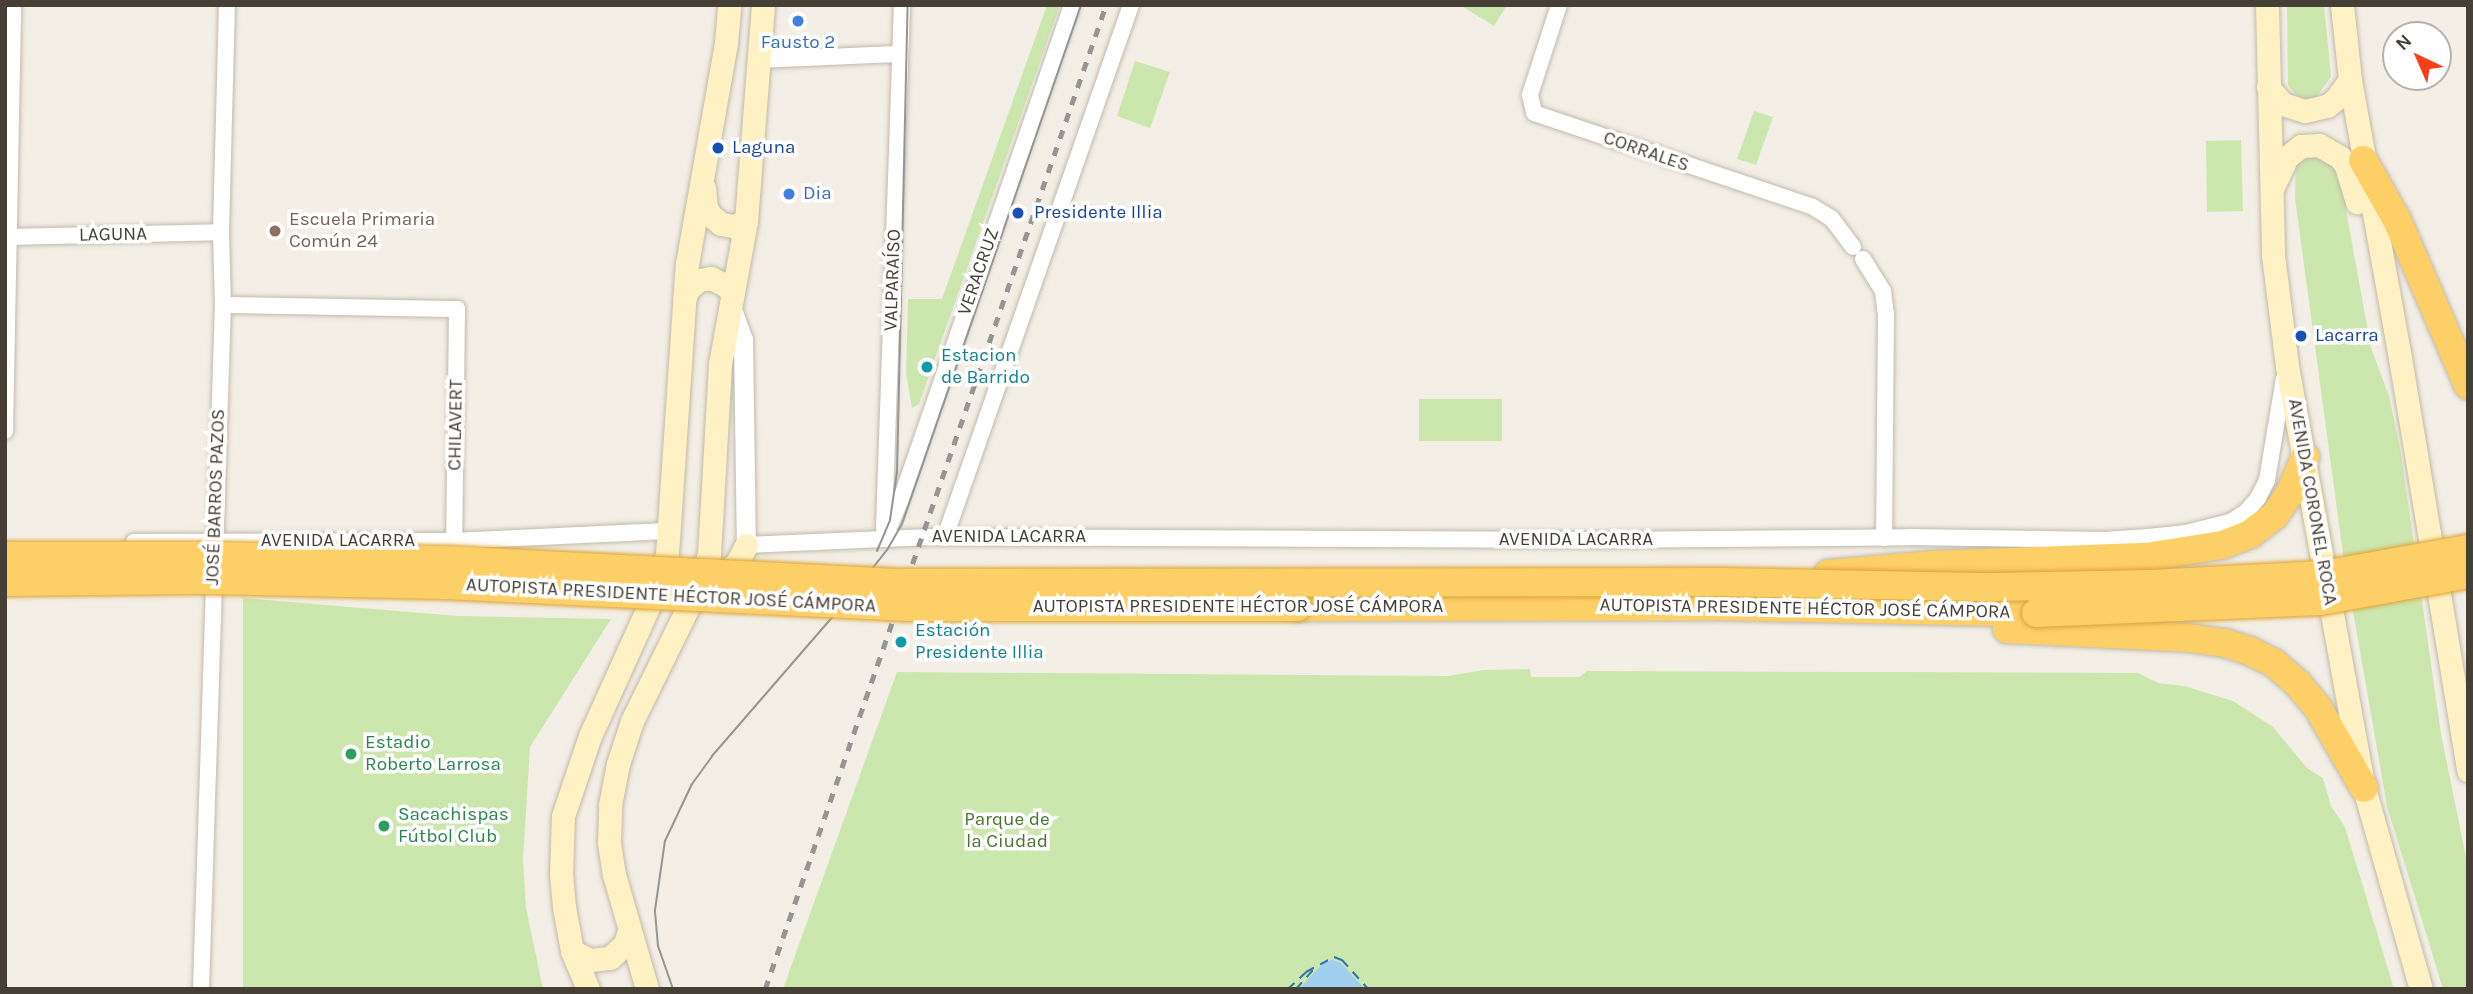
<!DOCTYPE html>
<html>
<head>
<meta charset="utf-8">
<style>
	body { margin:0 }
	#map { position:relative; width:2473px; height:994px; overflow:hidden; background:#f3efe6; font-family:Karla,sans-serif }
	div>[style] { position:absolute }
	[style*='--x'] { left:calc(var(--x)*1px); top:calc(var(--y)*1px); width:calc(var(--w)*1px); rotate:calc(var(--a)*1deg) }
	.green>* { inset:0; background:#cce7ae }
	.water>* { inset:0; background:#a2ceef }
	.ferry>* { height:2px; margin-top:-1px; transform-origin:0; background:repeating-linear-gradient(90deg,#2f76b0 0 9px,transparent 0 16px) }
	.roads { filter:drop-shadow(0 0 2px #c1baab) drop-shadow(0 0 2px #c1baab) }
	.minor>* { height:16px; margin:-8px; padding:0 8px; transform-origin:8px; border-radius:8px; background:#fff }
	.tertiary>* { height:19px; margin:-9.5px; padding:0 9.5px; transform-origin:9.5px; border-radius:9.5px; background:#fff }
	.secondary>* { height:23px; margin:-11.5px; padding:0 11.5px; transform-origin:11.5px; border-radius:11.5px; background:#fef2c4 }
	.motorway>* { height:28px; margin:-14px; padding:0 14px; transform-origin:14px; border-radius:14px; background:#fdcf67 }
	.tram>* { height:2px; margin:-1px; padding:0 1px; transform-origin:1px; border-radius:1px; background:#959595 }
	.rail>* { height:4.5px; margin-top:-2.25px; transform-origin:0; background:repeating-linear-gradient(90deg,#959595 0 9px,transparent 0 18px) }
	.bridges { filter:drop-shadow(0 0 2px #dca336) drop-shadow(0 0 2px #dca336) }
	.motorway-bridge>* { height:28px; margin:-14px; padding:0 14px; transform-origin:14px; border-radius:14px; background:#fdcf67 }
	.dots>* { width:19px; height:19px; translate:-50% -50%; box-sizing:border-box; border:4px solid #fff; border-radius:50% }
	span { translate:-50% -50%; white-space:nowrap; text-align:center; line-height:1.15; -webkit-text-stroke:7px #fff; paint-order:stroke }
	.shop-label { font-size:19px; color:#366cbe }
	.left { translate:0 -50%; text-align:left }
	.transit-label { font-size:19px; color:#164399 }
	.street-label { font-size:19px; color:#453f35 }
	.education-label { font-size:19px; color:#785e54 }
	.culture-label { font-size:19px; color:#0d838f }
	.leisure-label { font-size:19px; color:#27864d }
	.park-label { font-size:19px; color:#447629 }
	.frame { position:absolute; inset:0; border:7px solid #453f35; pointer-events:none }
	.north { position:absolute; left:2382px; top:21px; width:70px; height:70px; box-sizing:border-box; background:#fff; border:2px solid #b5b2ae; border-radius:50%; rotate:316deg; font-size:19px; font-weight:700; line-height:28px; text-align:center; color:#453f35 }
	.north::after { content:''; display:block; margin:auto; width:24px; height:32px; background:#f83f17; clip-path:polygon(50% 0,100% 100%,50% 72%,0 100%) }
</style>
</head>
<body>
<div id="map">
	<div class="green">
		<i style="clip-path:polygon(1047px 5px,1060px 5px,919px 404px,912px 408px,906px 373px,908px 299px,942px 299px)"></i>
		<i style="clip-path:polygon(1460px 5px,1507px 5px,1494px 26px)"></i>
		<i style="clip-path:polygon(2287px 5px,2324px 5px,2331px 77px,2315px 99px,2300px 100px,2288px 85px)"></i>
		<i style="clip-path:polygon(1135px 61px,1170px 72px,1150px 128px,1117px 116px)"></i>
		<i style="clip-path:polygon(1754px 111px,1773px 117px,1756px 165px,1737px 159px)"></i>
		<i style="clip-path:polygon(2241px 140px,2243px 211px,2207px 212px,2206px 141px)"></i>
		<i style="clip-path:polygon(2303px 152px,2345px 166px,2346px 210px,2371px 348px,2389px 396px,2401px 454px,2441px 734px,2468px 867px,2468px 989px,2443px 989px,2387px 806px,2343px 554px,2295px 198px,2296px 161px)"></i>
		<i style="clip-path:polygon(1419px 399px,1502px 399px,1502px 441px,1419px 441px)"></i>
		<i style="clip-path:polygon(243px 598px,458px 616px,611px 619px,530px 747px,523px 859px,526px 908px,543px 989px,243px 989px)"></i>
		<i style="clip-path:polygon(1530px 669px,1531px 677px,1580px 677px,1587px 671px,2138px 673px,2158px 683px,2184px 686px,2233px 701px,2273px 727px,2307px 768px,2323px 778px,2331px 806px,2345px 827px,2394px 989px,783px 989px,897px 672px,1448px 676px,1484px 670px)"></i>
	</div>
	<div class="water">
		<i style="clip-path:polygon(1332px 960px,1340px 962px,1365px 989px,1299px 989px,1323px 963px)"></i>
	</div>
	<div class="ferry">
		<i style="--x:1288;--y:989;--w:25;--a:-43"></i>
		<i style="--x:1306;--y:972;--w:32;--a:-28"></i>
		<i style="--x:1334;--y:957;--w:9;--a:21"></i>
		<i style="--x:1342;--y:960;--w:39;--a:48"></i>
		<i style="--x:1296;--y:989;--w:30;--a:-48"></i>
	</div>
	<div class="roads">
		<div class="minor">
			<i style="--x:1559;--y:5;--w:95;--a:107.9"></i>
			<i style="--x:1530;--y:95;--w:18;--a:77"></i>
			<i style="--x:1534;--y:113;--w:294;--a:18.6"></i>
			<i style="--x:1813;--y:207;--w:22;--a:32"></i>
			<i style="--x:1832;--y:219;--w:35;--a:53"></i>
			<i style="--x:760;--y:60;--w:140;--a:-2.5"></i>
			<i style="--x:5;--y:237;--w:216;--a:-1.3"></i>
			<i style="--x:1863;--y:259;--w:38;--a:58"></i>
			<i style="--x:1883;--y:291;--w:23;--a:83"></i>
			<i style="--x:1886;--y:314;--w:224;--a:90.5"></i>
			<i style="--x:223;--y:305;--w:234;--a:1"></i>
			<i style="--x:457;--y:309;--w:232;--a:90.7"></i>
			<i style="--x:5;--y:431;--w:426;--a:-88.9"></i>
			<i style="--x:884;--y:528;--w:523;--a:-88.03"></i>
			<i style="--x:945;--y:537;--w:564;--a:-70.73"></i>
			<i style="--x:884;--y:539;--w:43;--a:-67"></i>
			<i style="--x:901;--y:499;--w:523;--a:-70.91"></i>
			<i style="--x:134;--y:542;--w:320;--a:-0.2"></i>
			<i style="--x:454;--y:541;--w:216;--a:-2.7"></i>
			<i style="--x:746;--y:545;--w:183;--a:-2.5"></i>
			<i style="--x:929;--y:537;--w:662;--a:0.26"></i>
			<i style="--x:1591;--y:540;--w:319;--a:-0.5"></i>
			<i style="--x:1910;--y:537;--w:195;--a:0.9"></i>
			<i style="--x:2105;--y:540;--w:43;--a:-4"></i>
			<i style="--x:2148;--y:537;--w:38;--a:-6"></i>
			<i style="--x:2186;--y:533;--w:45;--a:-14"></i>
			<i style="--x:2230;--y:522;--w:19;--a:-32"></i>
			<i style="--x:2246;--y:512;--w:18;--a:-49"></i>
			<i style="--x:2258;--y:498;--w:20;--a:-63"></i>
			<i style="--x:2267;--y:480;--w:103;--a:-80.5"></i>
			<i style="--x:201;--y:989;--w:684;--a:-88.16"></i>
			<i style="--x:223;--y:305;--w:73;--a:-91.6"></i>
			<i style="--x:221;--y:232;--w:227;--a:-88.5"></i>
		</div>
		<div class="tertiary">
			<i style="--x:730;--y:304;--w:37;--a:70"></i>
			<i style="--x:743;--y:339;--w:206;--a:89.2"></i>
		</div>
		<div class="secondary">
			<i style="--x:2267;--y:5;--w:250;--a:88.6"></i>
			<i style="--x:2273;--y:255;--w:112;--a:82.8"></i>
			<i style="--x:2287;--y:366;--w:429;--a:79.7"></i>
			<i style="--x:2364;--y:788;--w:209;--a:74.2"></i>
			<i style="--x:2342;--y:5;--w:75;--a:83.9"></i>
			<i style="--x:2350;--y:80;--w:282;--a:79.8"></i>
			<i style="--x:2400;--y:358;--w:418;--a:80.6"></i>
			<i style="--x:2268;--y:87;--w:23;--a:49"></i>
			<i style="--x:2283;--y:104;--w:23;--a:18"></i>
			<i style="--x:2305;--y:111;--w:23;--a:-13"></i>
			<i style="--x:2327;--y:106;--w:11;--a:-38"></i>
			<i style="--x:2336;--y:99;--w:24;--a:-54"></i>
			<i style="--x:704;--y:188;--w:19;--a:84"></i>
			<i style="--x:706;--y:207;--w:9;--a:63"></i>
			<i style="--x:710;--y:215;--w:14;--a:39"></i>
			<i style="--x:721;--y:224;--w:13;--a:9"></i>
			<i style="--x:734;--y:226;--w:13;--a:-23"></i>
			<i style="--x:2272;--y:189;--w:35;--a:-65"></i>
			<i style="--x:2287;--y:157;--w:18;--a:-38"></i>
			<i style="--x:2301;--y:146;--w:18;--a:-3"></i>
			<i style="--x:2319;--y:145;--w:24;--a:30"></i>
			<i style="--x:2340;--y:157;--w:11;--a:56"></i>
			<i style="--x:2346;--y:166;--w:38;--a:73"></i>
			<i style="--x:684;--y:299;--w:12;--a:-66"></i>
			<i style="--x:689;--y:288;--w:13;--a:-39"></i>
			<i style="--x:699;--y:280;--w:12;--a:-9"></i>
			<i style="--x:711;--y:278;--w:18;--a:27"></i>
			<i style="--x:727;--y:286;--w:9;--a:58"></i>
			<i style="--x:716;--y:580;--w:27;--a:-39"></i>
			<i style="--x:737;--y:563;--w:20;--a:-63"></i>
			<i style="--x:572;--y:951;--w:20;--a:27"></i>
			<i style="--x:590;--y:960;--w:20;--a:-6"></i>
			<i style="--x:610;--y:958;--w:21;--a:-43"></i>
			<i style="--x:625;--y:944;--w:15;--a:-74"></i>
			<i style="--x:588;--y:989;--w:41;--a:-112.8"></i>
			<i style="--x:572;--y:951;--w:45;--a:-100.3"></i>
			<i style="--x:564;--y:907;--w:32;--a:-95"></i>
			<i style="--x:561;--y:875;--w:59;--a:-88.1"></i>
			<i style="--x:563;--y:816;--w:84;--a:-71.4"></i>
			<i style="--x:590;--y:736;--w:160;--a:-65.7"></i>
			<i style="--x:656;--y:590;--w:38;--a:-73"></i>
			<i style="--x:667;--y:554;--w:291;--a:-86.1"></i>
			<i style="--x:687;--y:264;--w:224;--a:-80"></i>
			<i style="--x:726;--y:43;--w:38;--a:-85"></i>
			<i style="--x:647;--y:989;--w:119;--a:-106.1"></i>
			<i style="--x:614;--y:875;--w:33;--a:-99"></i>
			<i style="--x:609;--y:842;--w:37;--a:-88"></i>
			<i style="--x:610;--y:805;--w:42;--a:-79"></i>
			<i style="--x:618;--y:764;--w:45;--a:-72"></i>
			<i style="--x:632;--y:721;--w:147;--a:-63.8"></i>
			<i style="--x:697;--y:589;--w:36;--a:-71"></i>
			<i style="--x:709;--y:555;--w:191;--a:-86.7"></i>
			<i style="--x:720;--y:364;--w:145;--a:-79.7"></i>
			<i style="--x:746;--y:221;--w:217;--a:-85.5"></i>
		</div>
		<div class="motorway">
			<i style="--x:2363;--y:160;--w:69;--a:60.5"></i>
			<i style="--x:2397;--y:220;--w:180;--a:66.7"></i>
			<i style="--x:1828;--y:574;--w:105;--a:-4.9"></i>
			<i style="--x:1933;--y:565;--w:213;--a:-2.2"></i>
			<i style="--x:2146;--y:557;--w:77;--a:-9"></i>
			<i style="--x:2222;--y:545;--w:30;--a:-21"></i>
			<i style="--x:2250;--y:534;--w:31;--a:-37"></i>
			<i style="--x:2275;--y:515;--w:27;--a:-56"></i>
			<i style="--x:2290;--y:493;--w:39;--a:-67"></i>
			<i style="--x:1297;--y:607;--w:418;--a:-0.1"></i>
			<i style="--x:1715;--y:606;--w:321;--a:1.2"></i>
			<i style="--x:2007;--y:629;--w:182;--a:2.8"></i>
			<i style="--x:2189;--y:638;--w:36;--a:8"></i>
			<i style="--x:2225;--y:643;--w:28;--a:18"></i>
			<i style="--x:2252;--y:652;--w:25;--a:27"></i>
			<i style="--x:2274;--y:663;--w:32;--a:41"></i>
			<i style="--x:2298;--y:684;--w:31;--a:50"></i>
			<i style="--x:2318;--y:708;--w:92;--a:60.1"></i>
		</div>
	</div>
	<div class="tram">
		<i style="--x:877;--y:551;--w:34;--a:-67"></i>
		<i style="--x:890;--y:520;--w:49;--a:-81.7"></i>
		<i style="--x:897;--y:472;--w:467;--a:-88.7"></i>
		<i style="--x:673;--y:989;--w:46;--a:-109.2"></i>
		<i style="--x:658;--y:946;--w:36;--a:-95"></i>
		<i style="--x:655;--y:910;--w:70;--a:-81.8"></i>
		<i style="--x:665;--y:841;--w:63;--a:-64.7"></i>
		<i style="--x:692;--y:784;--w:34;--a:-54"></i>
		<i style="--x:712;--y:756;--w:208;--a:-49.1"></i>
		<i style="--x:848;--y:599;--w:63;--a:-51.5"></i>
		<i style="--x:887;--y:550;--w:30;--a:-60"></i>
		<i style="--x:902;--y:524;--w:549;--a:-70.97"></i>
	</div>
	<div class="rail">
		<i style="--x:765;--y:989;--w:1041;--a:-70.89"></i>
	</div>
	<div class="bridges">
		<div class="motorway-bridge">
			<i style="--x:5;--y:556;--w:201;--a:0"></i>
			<i style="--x:206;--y:556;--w:239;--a:1"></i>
			<i style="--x:445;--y:560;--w:462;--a:2.9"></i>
			<i style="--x:906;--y:583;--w:816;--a:-0.07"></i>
			<i style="--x:1722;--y:582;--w:272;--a:1.1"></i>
			<i style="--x:1994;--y:587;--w:157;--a:-1.1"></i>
			<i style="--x:2151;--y:584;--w:172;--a:-3"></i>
			<i style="--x:2323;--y:575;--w:147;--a:-10.2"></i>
			<i style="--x:5;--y:582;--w:203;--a:-0.6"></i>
			<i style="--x:208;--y:580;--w:237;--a:1.2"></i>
			<i style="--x:445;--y:585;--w:465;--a:2.7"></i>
			<i style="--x:909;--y:607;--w:388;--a:0"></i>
			<i style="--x:2036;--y:613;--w:284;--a:-2.4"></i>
			<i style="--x:2320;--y:601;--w:150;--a:-10.3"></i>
		</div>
	</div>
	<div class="dots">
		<i style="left:798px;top:21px;background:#3f7fe0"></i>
		<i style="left:718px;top:148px;background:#1a4fb4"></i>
		<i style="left:789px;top:194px;background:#3f7fe0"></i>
		<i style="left:1018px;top:213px;background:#1a4fb4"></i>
		<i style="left:275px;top:231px;background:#8d6e63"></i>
		<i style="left:2301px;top:336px;background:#1a4fb4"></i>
		<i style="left:927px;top:367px;background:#0f9aa8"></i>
		<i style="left:901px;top:642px;background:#0f9aa8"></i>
		<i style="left:351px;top:754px;background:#2e9e5b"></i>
		<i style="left:384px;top:826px;background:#2e9e5b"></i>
	</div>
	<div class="shop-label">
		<span style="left:798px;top:43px">Fausto 2</span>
		<span class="left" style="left:803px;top:194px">Dia</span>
	</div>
	<div class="transit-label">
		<span class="left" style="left:732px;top:148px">Laguna</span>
		<span class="left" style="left:1034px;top:213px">Presidente Illia</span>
		<span class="left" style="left:2315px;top:336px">Lacarra</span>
	</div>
	<div class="street-label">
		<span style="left:1646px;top:152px;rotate:19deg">CORRALES</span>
		<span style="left:113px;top:235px;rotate:-1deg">LAGUNA</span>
		<span style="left:979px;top:272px;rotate:-71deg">VERACRUZ</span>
		<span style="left:893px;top:280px;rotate:-88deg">VALPARAÍSO</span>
		<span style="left:456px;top:425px;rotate:-89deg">CHILAVERT</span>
		<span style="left:216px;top:497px;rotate:-88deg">JOSÉ BARROS PAZOS</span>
		<span style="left:2312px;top:502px;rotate:80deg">AVENIDA CORONEL ROCA</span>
		<span style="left:1009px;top:537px">AVENIDA LACARRA</span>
		<span style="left:1576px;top:540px">AVENIDA LACARRA</span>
		<span style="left:338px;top:541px">AVENIDA LACARRA</span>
		<span style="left:671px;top:596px;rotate:3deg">AUTOPISTA PRESIDENTE HÉCTOR JOSÉ CÁMPORA</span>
		<span style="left:1238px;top:607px">AUTOPISTA PRESIDENTE HÉCTOR JOSÉ CÁMPORA</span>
		<span style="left:1805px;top:609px;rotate:1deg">AUTOPISTA PRESIDENTE HÉCTOR JOSÉ CÁMPORA</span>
	</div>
	<div class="education-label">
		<span class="left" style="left:289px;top:231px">Escuela Primaria<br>Común 24</span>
	</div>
	<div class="culture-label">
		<span class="left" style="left:941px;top:367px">Estacion<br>de Barrido</span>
		<span class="left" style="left:915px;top:642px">Estación<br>Presidente Illia</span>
	</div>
	<div class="leisure-label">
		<span class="left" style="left:365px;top:754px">Estadio<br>Roberto Larrosa</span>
		<span class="left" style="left:398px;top:826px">Sacachispas<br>Fútbol Club</span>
	</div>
	<div class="park-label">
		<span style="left:1007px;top:831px">Parque de<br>la Ciudad</span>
	</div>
	<div class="frame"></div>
	<div class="north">N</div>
</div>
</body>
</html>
